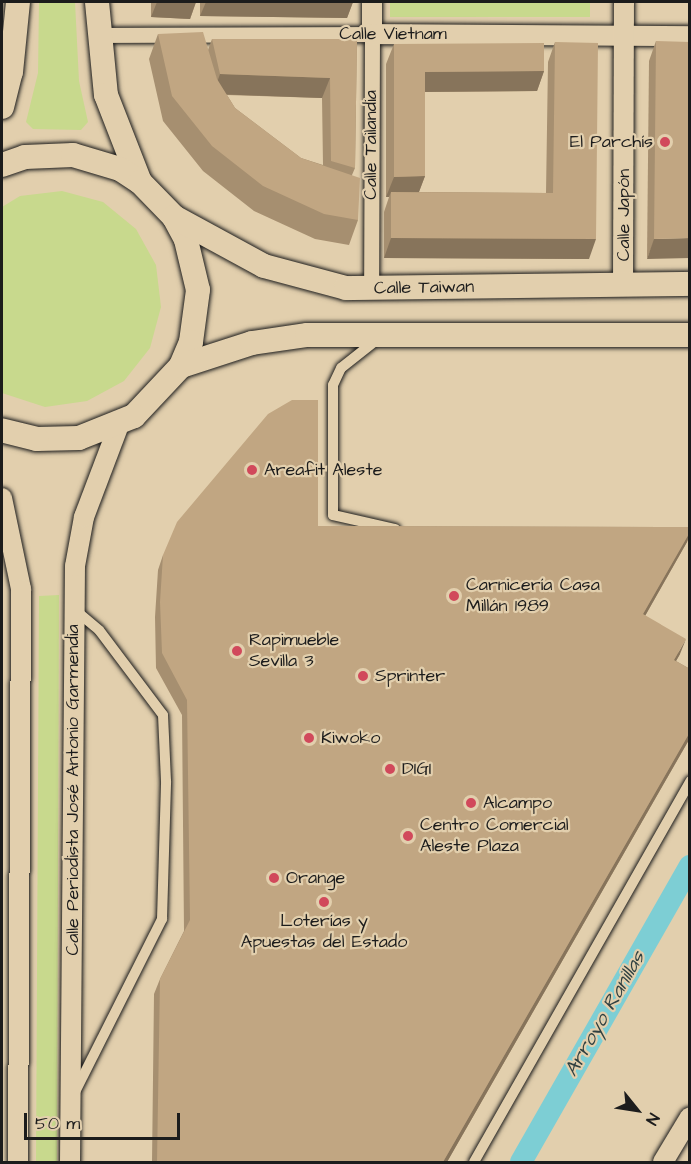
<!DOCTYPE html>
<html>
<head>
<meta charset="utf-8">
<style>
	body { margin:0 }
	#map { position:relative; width:691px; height:1164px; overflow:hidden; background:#e2cfad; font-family:"Architects Daughter",sans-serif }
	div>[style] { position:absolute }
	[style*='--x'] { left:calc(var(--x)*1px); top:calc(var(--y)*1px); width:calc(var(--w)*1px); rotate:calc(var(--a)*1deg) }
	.green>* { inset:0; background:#c8d98d }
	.canal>* { height:22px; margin:-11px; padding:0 11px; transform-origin:11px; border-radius:11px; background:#7dced4 }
	.roads { filter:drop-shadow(0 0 2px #1c1c1c) drop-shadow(0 0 2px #1c1c1c) }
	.service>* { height:10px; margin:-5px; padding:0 5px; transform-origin:5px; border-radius:5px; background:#e2cfad }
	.pedestrian>* { height:15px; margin:-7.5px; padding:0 7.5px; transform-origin:7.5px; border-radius:7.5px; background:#e2cfad }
	.minor>* { height:20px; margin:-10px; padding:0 10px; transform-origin:10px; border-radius:10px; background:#e2cfad }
	.tertiary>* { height:24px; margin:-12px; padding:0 12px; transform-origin:12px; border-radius:12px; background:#e2cfad }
	.wall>* { inset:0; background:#a68f70 }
	.shaded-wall>* { inset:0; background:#87745b }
	.building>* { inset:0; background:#c1a682 }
	.dots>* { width:16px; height:16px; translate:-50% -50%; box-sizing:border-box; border:3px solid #e2cfad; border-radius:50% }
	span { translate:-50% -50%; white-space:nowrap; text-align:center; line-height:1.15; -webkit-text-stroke:4.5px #e2cfad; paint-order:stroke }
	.street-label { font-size:18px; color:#1c1c1c }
	.poi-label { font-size:18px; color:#1c1c1c }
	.right { translate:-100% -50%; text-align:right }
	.left { translate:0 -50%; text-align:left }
	.water-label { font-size:20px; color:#2f4041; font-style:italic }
	.frame { position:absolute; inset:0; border:3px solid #1c1c1c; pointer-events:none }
	.north { position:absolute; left:607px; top:1080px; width:60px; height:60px; -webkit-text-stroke:4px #e2cfad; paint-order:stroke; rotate:120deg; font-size:16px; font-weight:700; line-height:24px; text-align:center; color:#1c1c1c }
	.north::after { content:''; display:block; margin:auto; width:21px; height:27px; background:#1c1c1c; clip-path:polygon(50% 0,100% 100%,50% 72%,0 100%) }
	.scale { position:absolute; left:24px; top:1113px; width:156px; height:27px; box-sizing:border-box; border:3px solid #1c1c1c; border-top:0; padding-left:8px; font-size:18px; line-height:21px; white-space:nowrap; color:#1c1c1c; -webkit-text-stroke:4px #e2cfad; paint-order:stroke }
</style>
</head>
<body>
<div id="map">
	<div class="green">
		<i style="clip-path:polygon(39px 2px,75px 2px,79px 81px,88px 122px,81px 130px,33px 129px,26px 122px,38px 73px)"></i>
		<i style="clip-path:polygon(390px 2px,590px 2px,590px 17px,390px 17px)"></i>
		<i style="clip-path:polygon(62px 191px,103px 202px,136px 229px,156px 265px,161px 307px,150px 348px,124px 381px,87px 401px,45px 407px,2px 393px,2px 207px,20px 196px)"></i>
		<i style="clip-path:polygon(59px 595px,57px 1162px,36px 1162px,39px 596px)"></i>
	</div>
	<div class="canal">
		<i style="--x:521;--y:1162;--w:341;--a:-60.3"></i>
	</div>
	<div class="roads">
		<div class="service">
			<i style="--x:379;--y:338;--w:48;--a:141.7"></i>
			<i style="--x:341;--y:368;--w:19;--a:115"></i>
			<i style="--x:333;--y:385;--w:130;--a:90"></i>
			<i style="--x:333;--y:515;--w:64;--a:12.7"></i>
			<i style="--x:74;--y:1094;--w:196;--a:-63.3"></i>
			<i style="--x:162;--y:919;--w:138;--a:-88.3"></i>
			<i style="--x:166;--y:781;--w:66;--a:-92.6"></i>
			<i style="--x:163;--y:715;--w:106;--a:-127"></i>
			<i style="--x:99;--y:630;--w:31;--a:-140"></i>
			<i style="--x:474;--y:1162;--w:438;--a:-60.4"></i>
		</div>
		<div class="pedestrian">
			<i style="--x:97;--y:35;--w:275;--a:-0.2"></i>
			<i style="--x:372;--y:34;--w:255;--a:90.2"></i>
		</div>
		<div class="minor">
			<i style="--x:372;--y:2;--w:32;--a:90"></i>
			<i style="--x:372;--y:34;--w:318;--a:0.4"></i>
			<i style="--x:623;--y:284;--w:282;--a:-89.8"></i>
			<i style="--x:2;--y:498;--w:93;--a:78.2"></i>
			<i style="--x:21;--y:589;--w:573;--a:90.3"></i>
			<i style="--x:70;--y:1162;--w:596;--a:-89.52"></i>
			<i style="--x:75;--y:566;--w:50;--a:-79.6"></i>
			<i style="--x:84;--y:517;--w:98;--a:-69.2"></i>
			<i style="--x:663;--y:1162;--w:52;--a:-59"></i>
		</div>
		<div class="tertiary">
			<i style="--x:97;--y:2;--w:93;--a:84.5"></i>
			<i style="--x:106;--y:95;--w:93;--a:68.7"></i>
			<i style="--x:2;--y:107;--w:36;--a:-76"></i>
			<i style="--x:11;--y:72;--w:70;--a:-84.3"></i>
			<i style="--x:2;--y:165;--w:24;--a:-19"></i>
			<i style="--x:25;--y:157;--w:48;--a:-2.4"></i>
			<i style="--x:73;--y:155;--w:49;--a:16.6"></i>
			<i style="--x:120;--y:169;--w:24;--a:33"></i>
			<i style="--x:140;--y:182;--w:49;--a:45.8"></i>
			<i style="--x:174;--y:217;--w:26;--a:62"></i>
			<i style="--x:186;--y:240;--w:51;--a:76.5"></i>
			<i style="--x:198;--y:290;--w:52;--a:97.7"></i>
			<i style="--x:191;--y:342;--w:26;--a:113"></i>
			<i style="--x:181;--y:366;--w:69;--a:133.2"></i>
			<i style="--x:134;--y:416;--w:59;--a:158.2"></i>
			<i style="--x:79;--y:438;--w:42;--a:178.6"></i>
			<i style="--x:37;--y:439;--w:36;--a:-166"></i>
			<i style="--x:174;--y:217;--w:102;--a:28.6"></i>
			<i style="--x:264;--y:266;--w:85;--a:15"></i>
			<i style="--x:346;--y:288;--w:344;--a:-0.7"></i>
			<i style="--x:181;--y:366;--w:75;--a:-17.9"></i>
			<i style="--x:252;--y:343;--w:56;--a:-8.3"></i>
			<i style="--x:307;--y:335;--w:383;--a:0"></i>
		</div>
	</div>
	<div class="wall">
		<i style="clip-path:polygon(151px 2px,196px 2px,190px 19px,151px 17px)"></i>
		<i style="clip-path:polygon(200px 2px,353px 2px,347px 18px,200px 16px)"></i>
		<i style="clip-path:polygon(evenodd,158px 34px,208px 50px,212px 39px,357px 39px,355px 168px,352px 175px,358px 220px,349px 245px,315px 239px,254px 211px,203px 171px,163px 121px,149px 59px,158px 34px,227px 95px,322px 98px,323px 165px,301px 158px,235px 108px,227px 95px)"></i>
		<i style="clip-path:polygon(656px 41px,690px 151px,647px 259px,649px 61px)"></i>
		<i style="clip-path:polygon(555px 42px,589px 259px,384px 258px,384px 212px,389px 197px,386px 197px,386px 64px,394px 44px,544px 71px,537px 91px,425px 92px,425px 176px,419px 192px,546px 193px,548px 62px)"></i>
		<i style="clip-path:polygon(318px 526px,690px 527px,690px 535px,687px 542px,645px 616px,680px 654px,676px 661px,690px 669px,690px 738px,447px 1162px,152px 1162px,154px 994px,160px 979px,184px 931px,182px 715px,156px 668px,155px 617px,158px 570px,163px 555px)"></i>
	</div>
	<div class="shaded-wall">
		<i style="clip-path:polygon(157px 2px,196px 2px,190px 19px,151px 17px)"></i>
		<i style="clip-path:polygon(206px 2px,353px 2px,347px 18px,200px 16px)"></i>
		<i style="clip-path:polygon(544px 71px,537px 91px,418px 92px,425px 72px)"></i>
		<i style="clip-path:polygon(220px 74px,330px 78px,322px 98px,213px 94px)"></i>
		<i style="clip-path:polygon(425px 176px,417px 197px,391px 192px,389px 197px,386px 197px,394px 177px)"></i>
		<i style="clip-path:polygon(391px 238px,596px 239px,589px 259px,384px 258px)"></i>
		<i style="clip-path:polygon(690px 238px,690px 258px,647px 259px,654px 239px)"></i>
		<i style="clip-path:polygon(690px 532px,687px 542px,637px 630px,643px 614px)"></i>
		<i style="clip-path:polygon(686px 639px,680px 654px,668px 675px,674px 660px)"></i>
		<i style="clip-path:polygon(690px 732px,690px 738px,447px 1162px,443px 1162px)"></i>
	</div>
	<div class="building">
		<i style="clip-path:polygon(203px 32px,217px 79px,235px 108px,301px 158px,360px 178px,358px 220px,324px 214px,263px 186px,212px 146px,172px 96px,158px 34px)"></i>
		<i style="clip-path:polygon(212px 39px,357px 39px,355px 168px,331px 161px,330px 78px,220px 74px)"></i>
		<i style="clip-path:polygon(656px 41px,690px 42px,690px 151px,688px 202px,690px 202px,690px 238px,654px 239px)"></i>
		<i style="clip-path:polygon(555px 42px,598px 43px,596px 239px,391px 238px,391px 192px,553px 193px)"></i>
		<i style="clip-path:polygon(544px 43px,544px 71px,425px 72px,425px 176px,394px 177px,394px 44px)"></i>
		<i style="clip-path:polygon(292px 400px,318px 400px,318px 526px,690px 527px,690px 532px,643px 614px,686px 639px,674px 660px,690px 669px,690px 732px,443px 1162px,157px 1162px,160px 979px,190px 920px,187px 700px,162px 653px,160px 602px,163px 555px,177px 522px,268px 414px)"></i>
	</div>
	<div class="dots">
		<i style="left:665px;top:142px;background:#d1495b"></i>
		<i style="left:252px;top:470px;background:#d1495b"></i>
		<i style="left:454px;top:596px;background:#d1495b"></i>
		<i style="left:237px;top:651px;background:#d1495b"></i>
		<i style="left:363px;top:676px;background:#d1495b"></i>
		<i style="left:309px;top:738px;background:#d1495b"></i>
		<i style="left:390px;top:769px;background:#d1495b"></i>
		<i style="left:471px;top:803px;background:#d1495b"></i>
		<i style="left:408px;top:836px;background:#d1495b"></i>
		<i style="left:274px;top:878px;background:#d1495b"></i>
		<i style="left:324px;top:902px;background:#d1495b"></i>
	</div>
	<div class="street-label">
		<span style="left:393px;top:34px">Calle Vietnam</span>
		<span style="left:371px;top:145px;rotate:-90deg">Calle Tailandia</span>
		<span style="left:624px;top:215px;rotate:-90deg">Calle Japón</span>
		<span style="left:424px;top:288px;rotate:-1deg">Calle Taiwan</span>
		<span style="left:73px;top:790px;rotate:-90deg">Calle Periodista José Antonio Garmendia</span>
	</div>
	<div class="poi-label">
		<span class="right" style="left:653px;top:142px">El Parchís</span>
		<span class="left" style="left:264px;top:470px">Areafit Aleste</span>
		<span class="left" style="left:466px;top:596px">Carnicería Casa<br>Millán 1989</span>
		<span class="left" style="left:249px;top:651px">Rapimueble<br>Sevilla 3</span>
		<span class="left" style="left:375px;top:676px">Sprinter</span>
		<span class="left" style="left:321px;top:738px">Kiwoko</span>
		<span class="left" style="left:402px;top:769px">DIGI</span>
		<span class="left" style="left:483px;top:803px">Alcampo</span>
		<span class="left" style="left:420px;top:836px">Centro Comercial<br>Aleste Plaza</span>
		<span class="left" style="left:286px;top:878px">Orange</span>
		<span style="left:324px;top:932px">Loterías y<br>Apuestas del Estado</span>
	</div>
	<div class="water-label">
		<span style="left:605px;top:1014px;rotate:-60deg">Arroyo Ranillas</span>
	</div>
	<div class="frame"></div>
	<div class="north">N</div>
	<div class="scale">50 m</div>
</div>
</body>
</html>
